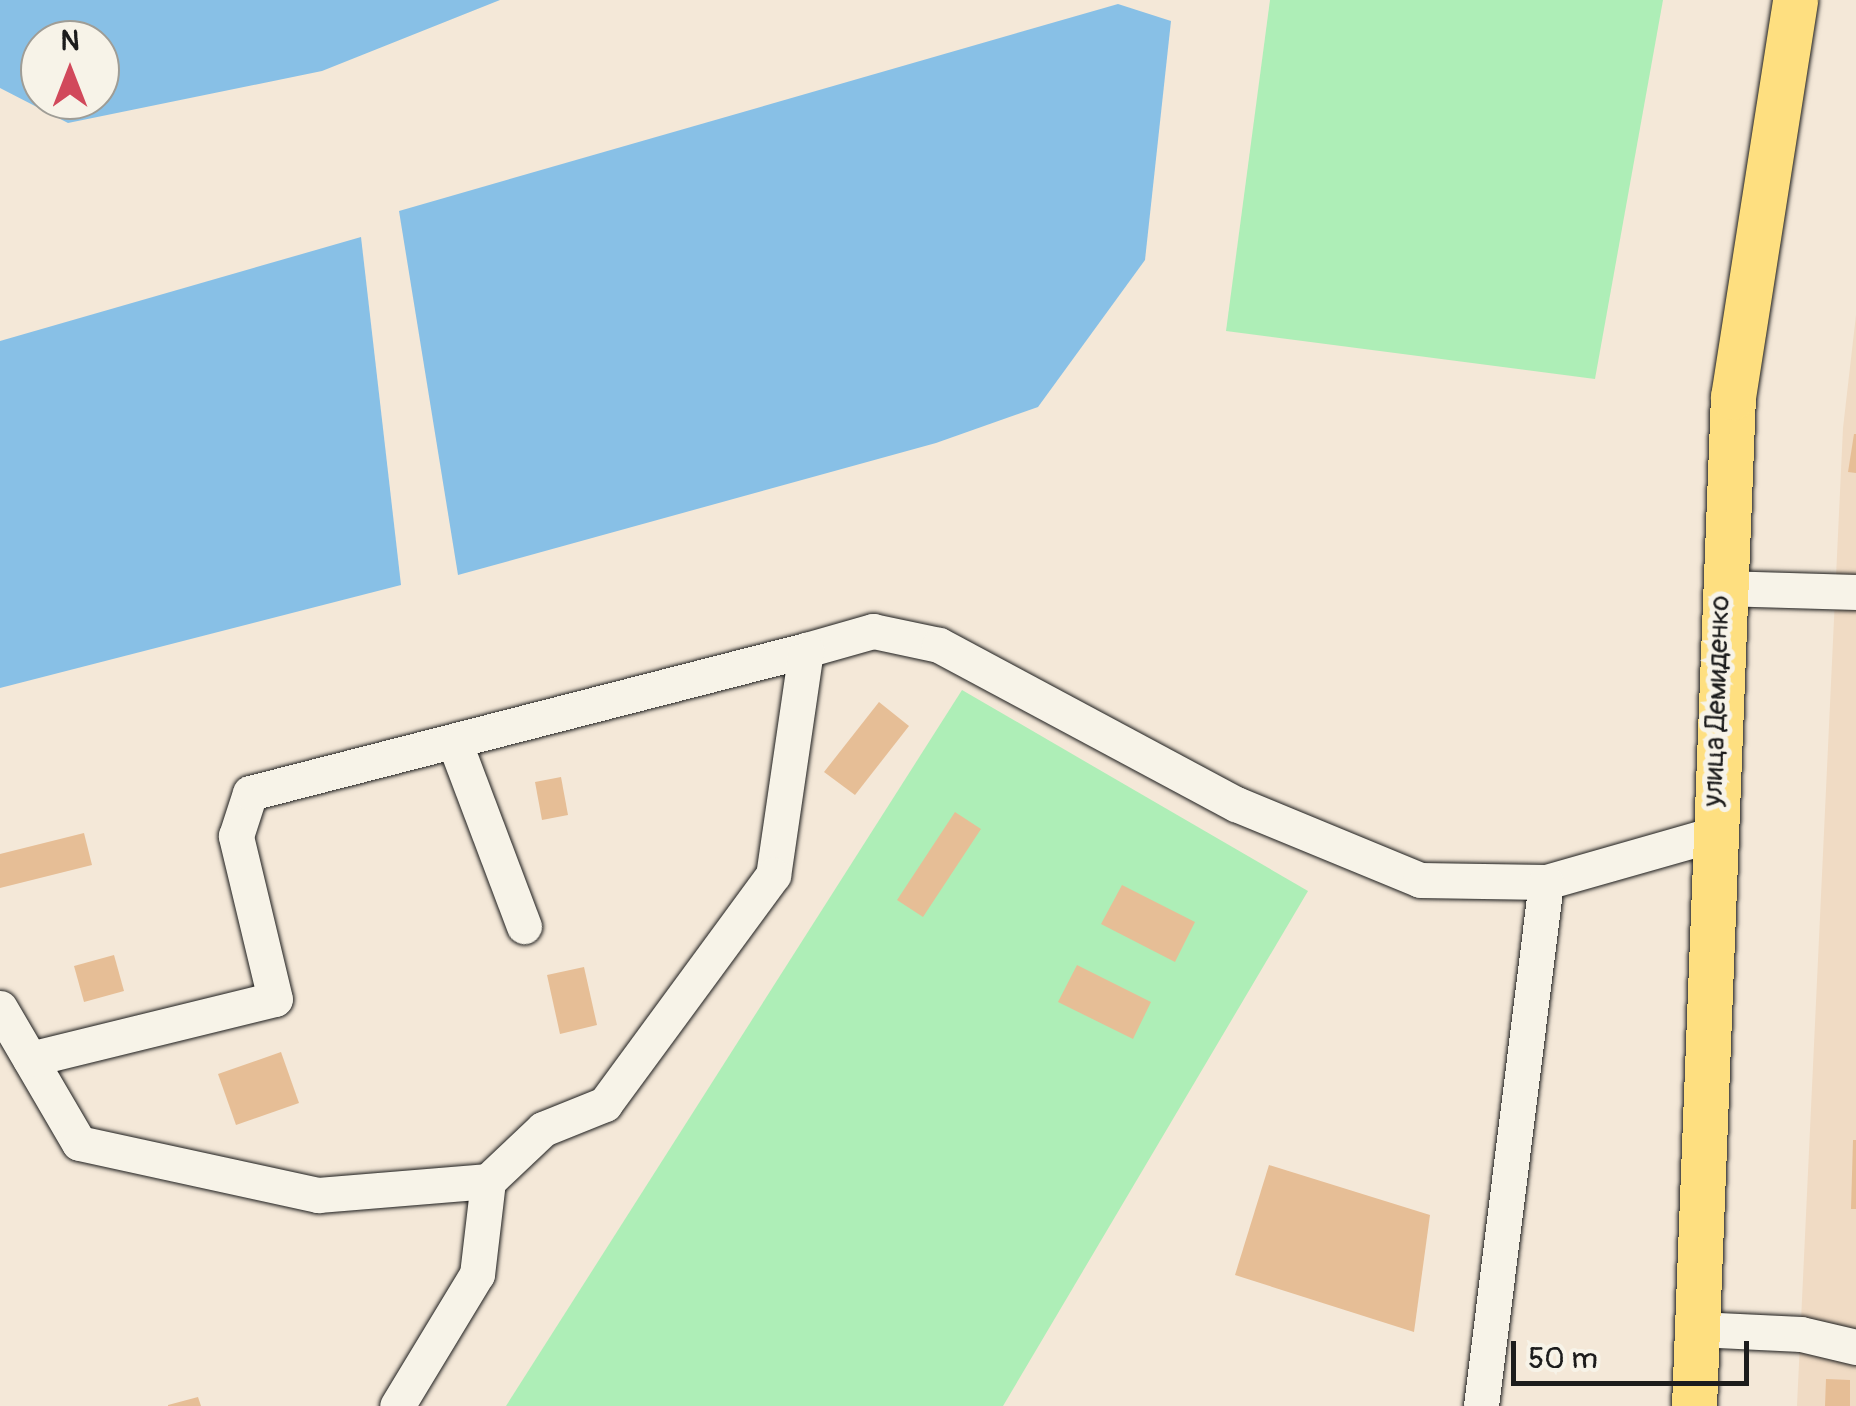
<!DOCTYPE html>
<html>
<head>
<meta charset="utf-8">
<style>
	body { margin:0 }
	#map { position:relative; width:1856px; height:1406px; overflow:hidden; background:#f4e8d8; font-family:Pangolin,sans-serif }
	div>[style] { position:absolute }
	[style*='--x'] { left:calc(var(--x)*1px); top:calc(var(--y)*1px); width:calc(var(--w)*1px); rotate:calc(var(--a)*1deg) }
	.built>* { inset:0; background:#f0dbc4 }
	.green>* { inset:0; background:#aeeeb7 }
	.water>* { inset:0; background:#88c0e6 }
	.building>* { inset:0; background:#e6be96 }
	.roads { filter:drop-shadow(0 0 2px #1c1c1c) drop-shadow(0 0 2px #1c1c1c) }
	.minor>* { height:35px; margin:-17.5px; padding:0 17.5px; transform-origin:17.5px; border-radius:17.5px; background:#f7f3e8 }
	.major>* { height:45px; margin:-22.5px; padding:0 22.5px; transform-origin:22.5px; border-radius:22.5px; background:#fedf80 }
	span { translate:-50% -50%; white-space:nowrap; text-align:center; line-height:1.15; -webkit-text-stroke:10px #f7f3e8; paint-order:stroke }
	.street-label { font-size:28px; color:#1c1c1c }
	.north { position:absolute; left:20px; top:20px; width:100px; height:100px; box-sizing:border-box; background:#f7f3e8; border:2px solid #9f9d96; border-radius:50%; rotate:0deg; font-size:28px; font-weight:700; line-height:40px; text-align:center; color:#1c1c1c }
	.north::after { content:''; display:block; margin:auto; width:35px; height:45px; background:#d1495b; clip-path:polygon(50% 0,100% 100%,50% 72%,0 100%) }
	.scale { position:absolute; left:1511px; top:1341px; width:238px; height:45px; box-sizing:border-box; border:5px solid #1c1c1c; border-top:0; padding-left:12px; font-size:30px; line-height:35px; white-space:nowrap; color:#1c1c1c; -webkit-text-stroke:8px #f7f3e8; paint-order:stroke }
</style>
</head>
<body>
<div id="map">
	<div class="built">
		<i style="clip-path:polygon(1856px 315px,1856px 1406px,1797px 1406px,1843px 428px)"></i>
	</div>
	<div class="green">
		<i style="clip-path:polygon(1270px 0,1663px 0,1595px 379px,1226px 331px)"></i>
		<i style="clip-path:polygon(962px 690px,1308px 891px,1003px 1406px,506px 1406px)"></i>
	</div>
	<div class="water">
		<i style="clip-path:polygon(evenodd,0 0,500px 0,322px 71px,68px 123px,0 88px,0 0,100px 40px,100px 100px,40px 100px,40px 40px,100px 40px)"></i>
		<i style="clip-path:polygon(1118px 4px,1171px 21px,1145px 260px,1038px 407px,936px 443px,458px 575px,399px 211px)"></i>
		<i style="clip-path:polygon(361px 237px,401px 585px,0 688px,0 341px)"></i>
	</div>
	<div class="building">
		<i style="clip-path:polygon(1854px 434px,1856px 434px,1856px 473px,1848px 472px)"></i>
		<i style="clip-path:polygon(879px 702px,909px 726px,855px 795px,824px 772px)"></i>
		<i style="clip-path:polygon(561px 777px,568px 815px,542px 820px,535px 782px)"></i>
		<i style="clip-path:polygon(955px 812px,981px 829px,923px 917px,897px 900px)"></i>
		<i style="clip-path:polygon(84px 833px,92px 865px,0 888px,0 854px)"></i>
		<i style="clip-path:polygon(1122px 885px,1195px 922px,1175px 962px,1101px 924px)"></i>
		<i style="clip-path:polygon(114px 955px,124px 991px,84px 1002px,74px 966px)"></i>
		<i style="clip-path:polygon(1077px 965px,1151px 1002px,1133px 1039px,1058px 1002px)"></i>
		<i style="clip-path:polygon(584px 967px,597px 1025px,560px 1034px,547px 975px)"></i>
		<i style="clip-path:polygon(281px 1052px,299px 1103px,236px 1125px,218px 1074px)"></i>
		<i style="clip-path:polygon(1853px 1140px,1856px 1140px,1856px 1209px,1851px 1209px)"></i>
		<i style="clip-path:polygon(1269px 1165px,1430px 1215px,1414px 1332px,1235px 1275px)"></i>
		<i style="clip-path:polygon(1826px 1379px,1850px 1380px,1850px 1406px,1825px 1406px)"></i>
		<i style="clip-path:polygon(198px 1397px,201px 1406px,168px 1406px,168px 1405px)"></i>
	</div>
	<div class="roads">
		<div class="minor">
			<i style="--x:1721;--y:588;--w:135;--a:1.7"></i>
			<i style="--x:806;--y:650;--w:70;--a:-15.8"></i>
			<i style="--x:873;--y:631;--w:67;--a:12"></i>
			<i style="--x:939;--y:645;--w:337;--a:28.2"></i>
			<i style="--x:1236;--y:804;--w:199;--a:22.4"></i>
			<i style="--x:1420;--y:880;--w:126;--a:0.9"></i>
			<i style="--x:1546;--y:882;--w:172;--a:-15.9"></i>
			<i style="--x:454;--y:741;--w:198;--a:69.3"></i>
			<i style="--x:0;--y:1008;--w:156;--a:59.7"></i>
			<i style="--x:79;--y:1143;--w:245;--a:12.3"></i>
			<i style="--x:318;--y:1195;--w:171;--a:-4.7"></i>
			<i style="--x:488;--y:1181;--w:94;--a:96.7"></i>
			<i style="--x:477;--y:1274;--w:154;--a:121.2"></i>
			<i style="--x:30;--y:1059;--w:252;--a:-13.8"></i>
			<i style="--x:275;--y:999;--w:168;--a:-103.5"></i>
			<i style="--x:236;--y:836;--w:45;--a:-72"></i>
			<i style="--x:250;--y:793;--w:574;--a:-14.42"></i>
			<i style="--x:806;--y:650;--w:227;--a:98.3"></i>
			<i style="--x:773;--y:875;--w:284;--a:126.3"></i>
			<i style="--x:605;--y:1104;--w:67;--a:158"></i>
			<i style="--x:543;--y:1129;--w:76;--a:136.6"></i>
			<i style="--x:1697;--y:1329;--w:104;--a:2.8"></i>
			<i style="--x:1801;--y:1334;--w:57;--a:13.3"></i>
			<i style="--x:1481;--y:1406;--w:528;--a:-82.93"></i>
		</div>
		<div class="major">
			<i style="--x:1694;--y:1406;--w:1010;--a:-87.79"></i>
			<i style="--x:1733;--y:397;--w:402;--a:-81.1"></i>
		</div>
	</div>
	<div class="street-label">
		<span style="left:1717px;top:701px;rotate:-88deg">улица Демиденко</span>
	</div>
	<div class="north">N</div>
	<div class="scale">50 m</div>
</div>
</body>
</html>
